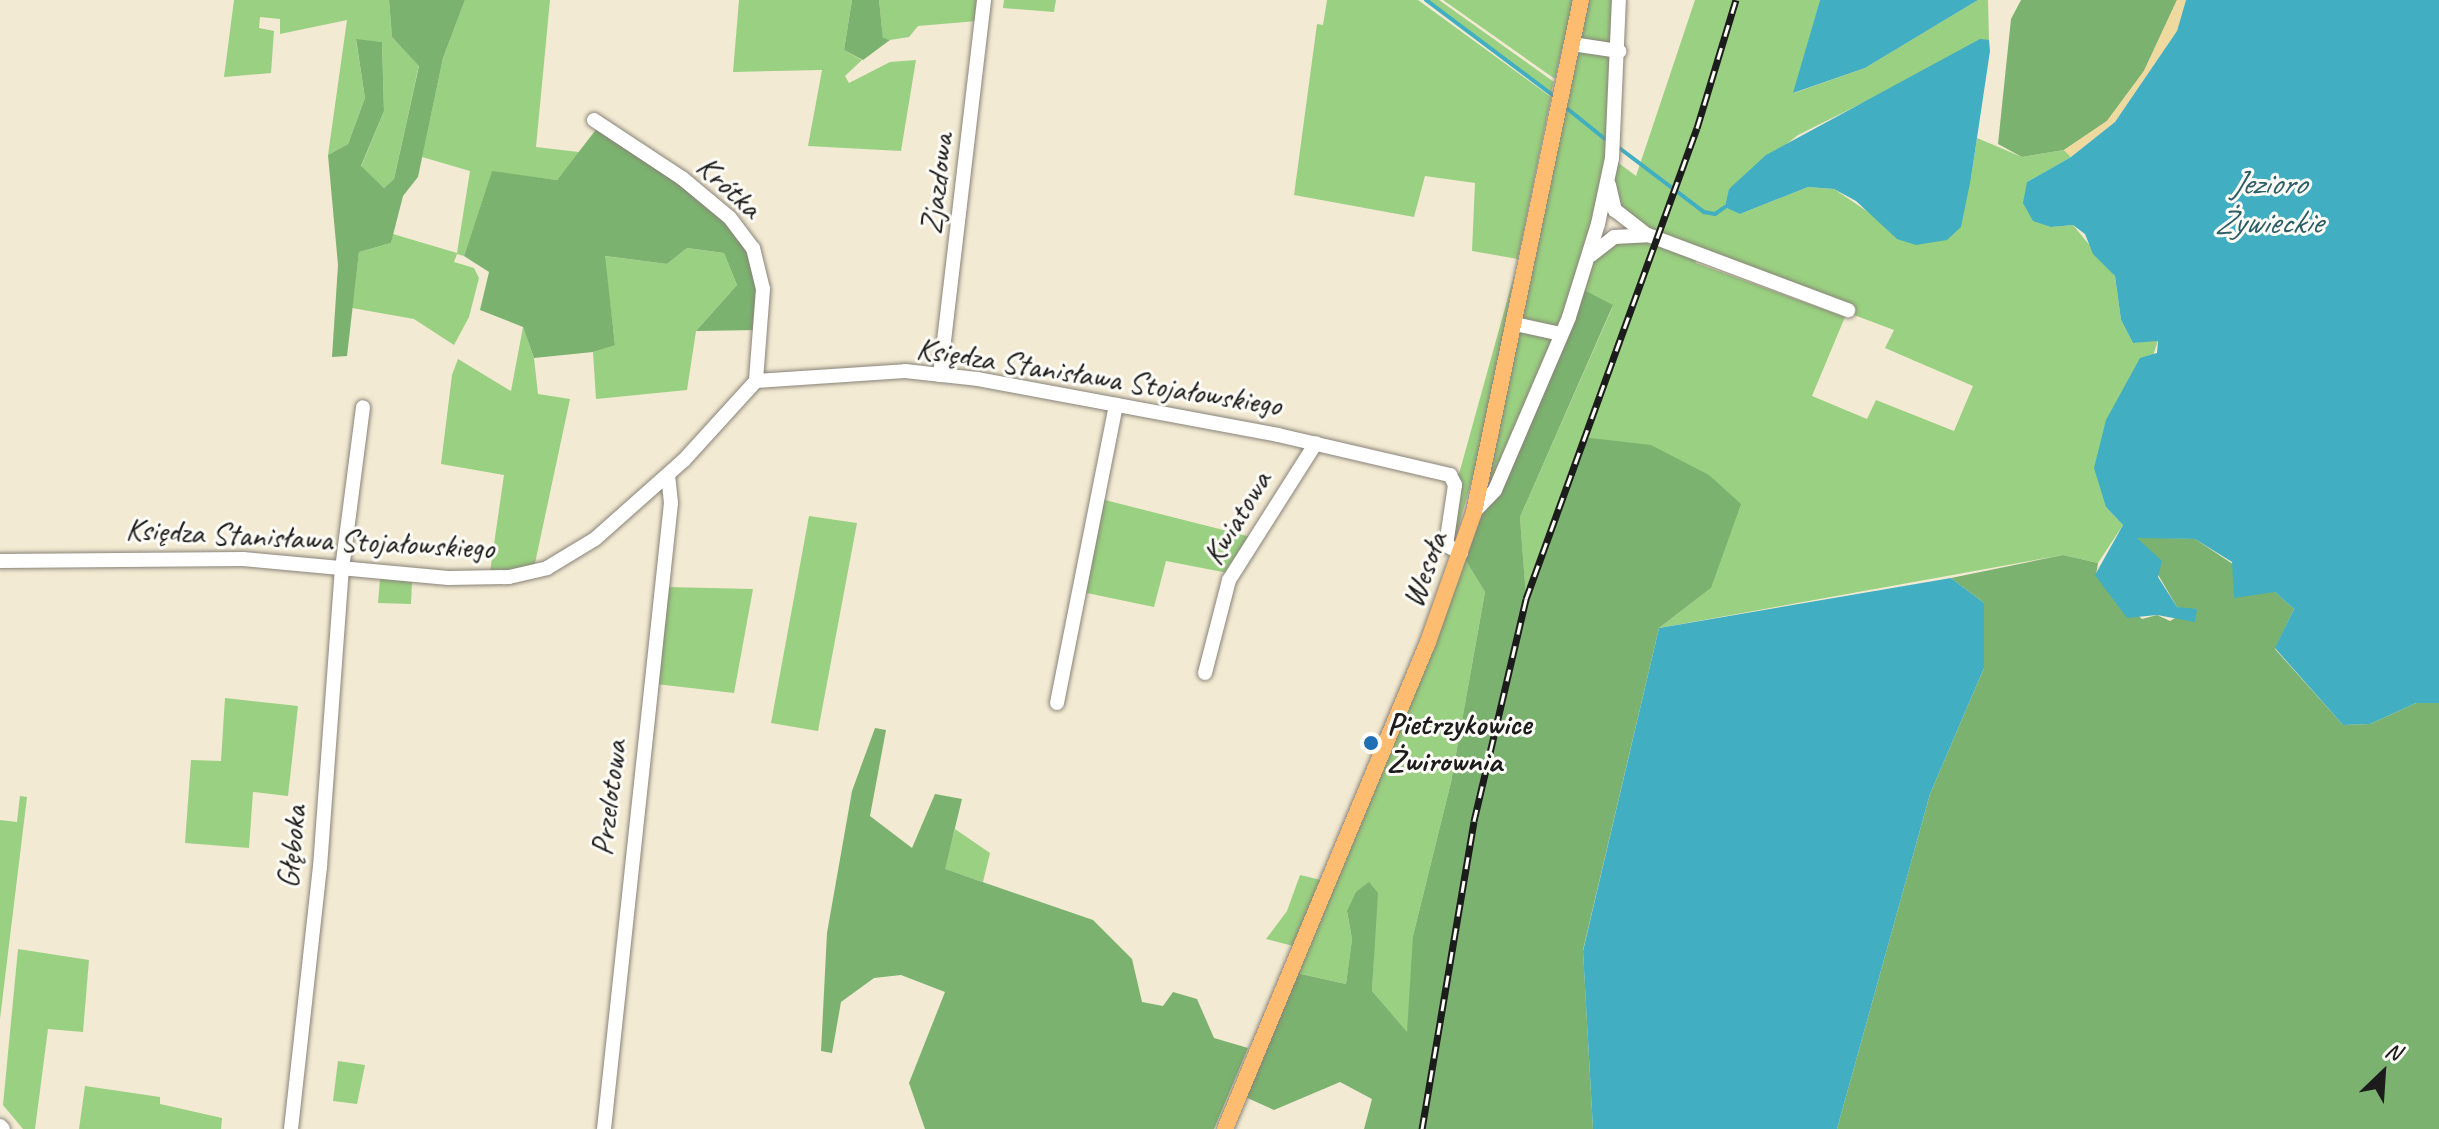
<!DOCTYPE html>
<html>
<head>
<meta charset="utf-8">
<style>
	body { margin:0 }
	#map { position:relative; width:2439px; height:1129px; overflow:hidden; background:#f3ead3; font-family:Caveat,sans-serif }
	div>[style] { position:absolute }
	[style*='--x'] { left:calc(var(--x)*1px); top:calc(var(--y)*1px); width:calc(var(--w)*1px); rotate:calc(var(--a)*1deg) }
	.green>* { inset:0; background:#9ad081 }
	.forest>* { inset:0; background:#7bb26f }
	.sand>* { inset:0; background:#eeda9e }
	.water>* { inset:0; background:#42aec1 }
	.stream>* { height:4px; margin:-2px; padding:0 2px; transform-origin:2px; border-radius:2px; background:#42aec1 }
	.roads { filter:drop-shadow(0 0 2px #888378) drop-shadow(0 0 2px #888378) }
	.minor>* { height:14px; margin:-7px; padding:0 7px; transform-origin:7px; border-radius:7px; background:#fff }
	.major>* { height:16px; margin:-8px; padding:0 8px; transform-origin:8px; border-radius:8px; background:#fdbc6f }
	.rail>* { height:7px; margin-top:-3.5px; transform-origin:0; background:repeating-linear-gradient(90deg,#fdfcf7 0 12px,#1c1c1c 0 24px); box-sizing:border-box; border-block:2px solid #1c1c1c }
	.dots>* { width:22px; height:22px; translate:-50% -50%; box-sizing:border-box; border:4px solid #fdfcf7; border-radius:50% }
	span { translate:-50% -50%; white-space:nowrap; text-align:center; line-height:1.15; -webkit-text-stroke:6px #fdfcf7; paint-order:stroke }
	.street-label { font-size:32px; color:#1c1c1c }
	.poi-label { font-size:32px; color:#1c1c1c; font-weight:700 }
	.left { translate:0 -50%; text-align:left }
	.water-label { font-size:34px; color:#2d5e66; font-style:italic }
	.north { position:absolute; left:2343px; top:1033px; width:80px; height:80px; -webkit-text-stroke:6px #fdfcf7; paint-order:stroke; rotate:25deg; font-size:22px; font-weight:700; line-height:32px; text-align:center; color:#1c1c1c }
	.north::after { content:''; display:block; margin:auto; width:28px; height:36px; background:#1c1c1c; clip-path:polygon(50% 0,100% 100%,50% 72%,0 100%) }
</style>
</head>
<body>
<div id="map">
	<div class="green">
		<i style="clip-path:polygon(234px 0,389px 0,392px 37px,419px 65px,394px 179px,384px 188px,361px 167px,384px 111px,382px 42px,356px 40px,365px 98px,348px 144px,328px 155px,347px 20px,280px 34px,280px 19px,260px 17px,259px 28px,274px 31px,271px 73px,224px 77px)"></i>
		<i style="clip-path:polygon(465px 0,550px 0,536px 147px,579px 152px,557px 180px,492px 172px,464px 256px,457px 254px,454px 262px,474px 268px,479px 278px,469px 317px,454px 345px,414px 319px,352px 308px,359px 252px,391px 243px,393px 234px,457px 253px,470px 171px,422px 157px,443px 58px)"></i>
		<i style="clip-path:polygon(739px 0,852px 0,844px 50px,862px 60px,845px 76px,849px 83px,890px 62px,916px 60px,901px 151px,808px 146px,822px 70px,733px 72px)"></i>
		<i style="clip-path:polygon(879px 0,979px 0,977px 21px,918px 26px,909px 37px,890px 40px,883px 39px)"></i>
		<i style="clip-path:polygon(1004px 0,1056px 0,1054px 12px,1003px 8px)"></i>
		<i style="clip-path:polygon(1327px 0,1418px 0,1551px 97px,1518px 259px,1472px 251px,1475px 183px,1425px 176px,1414px 217px,1294px 195px,1317px 24px,1323px 25px)"></i>
		<i style="clip-path:polygon(1427px 0,1439px 0,1554px 82px,1551px 93px)"></i>
		<i style="clip-path:polygon(1443px 0,1574px 0,1555px 79px)"></i>
		<i style="clip-path:polygon(evenodd,1581px 0,1619px 0,1612px 158px,1636px 176px,1695px 0,1820px 0,1794px 93px,1865px 68px,1978px 0,1988px 0,1989px 40px,1798px 135px,1729px 189px,1740px 214px,1808px 187px,1834px 189px,1877px 218px,1971px 178px,1977px 138px,2022px 157px,2064px 150px,2071px 157px,2027px 182px,2051px 227px,2073px 225px,2115px 276px,2121px 320px,2133px 343px,2158px 340px,2106px 507px,2123px 525px,2098px 563px,2063px 555px,1659px 628px,1711px 588px,1526px 599px,1520px 517px,1613px 306px,1495px 490px,1474px 512px,1581px 0,1610px 194px,1632px 233px,1587px 259px,1610px 194px,1581px 0,1694px 255px,1894px 330px,1885px 348px,1973px 386px,1954px 431px,1876px 400px,1867px 419px,1812px 396px,1845px 317px,1696px 263px,1694px 255px)"></i>
		<i style="clip-path:polygon(687px 248px,724px 253px,737px 285px,696px 331px,687px 390px,596px 399px,593px 352px,615px 344px,604px 256px,667px 264px)"></i>
		<i style="clip-path:polygon(1515px 272px,1481px 448px,1454px 542px,1450px 528px,1454px 473px,1459px 474px)"></i>
		<i style="clip-path:polygon(523px 327px,534px 358px,538px 394px,570px 399px,534px 568px,490px 572px,504px 475px,441px 464px,452px 375px,458px 359px,511px 391px)"></i>
		<i style="clip-path:polygon(1101px 499px,1251px 537px,1228px 573px,1166px 561px,1154px 607px,1082px 592px)"></i>
		<i style="clip-path:polygon(809px 516px,857px 523px,818px 731px,771px 723px)"></i>
		<i style="clip-path:polygon(1461px 553px,1485px 592px,1451px 782px,1413px 936px,1413px 1004px,1407px 1033px,1372px 991px,1374px 950px,1347px 911px,1352px 939px,1346px 984px,1292px 972px)"></i>
		<i style="clip-path:polygon(380px 579px,412px 582px,411px 604px,378px 603px)"></i>
		<i style="clip-path:polygon(667px 587px,753px 589px,734px 693px,656px 684px)"></i>
		<i style="clip-path:polygon(225px 698px,298px 706px,288px 796px,253px 792px,249px 848px,185px 843px,191px 760px,221px 761px)"></i>
		<i style="clip-path:polygon(20px 796px,27px 797px,0 1019px,0 820px,17px 822px)"></i>
		<i style="clip-path:polygon(955px 829px,990px 853px,983px 882px,944px 869px)"></i>
		<i style="clip-path:polygon(1300px 875px,1321px 880px,1293px 946px,1266px 939px,1287px 911px)"></i>
		<i style="clip-path:polygon(18px 949px,89px 960px,83px 1032px,48px 1029px,35px 1129px,23px 1129px,3px 1105px)"></i>
		<i style="clip-path:polygon(338px 1061px,365px 1065px,357px 1104px,333px 1101px)"></i>
		<i style="clip-path:polygon(85px 1086px,160px 1097px,160px 1104px,222px 1118px,221px 1129px,79px 1129px)"></i>
	</div>
	<div class="forest">
		<i style="clip-path:polygon(389px 0,465px 0,443px 58px,418px 177px,403px 196px,391px 243px,359px 252px,347px 356px,332px 357px,338px 265px,328px 155px,348px 144px,365px 98px,356px 39px,382px 42px,384px 111px,361px 166px,384px 188px,394px 179px,419px 66px,392px 37px)"></i>
		<i style="clip-path:polygon(852px 0,879px 0,883px 38px,890px 40px,863px 60px,844px 50px)"></i>
		<i style="clip-path:polygon(2021px 0,2177px 0,2144px 71px,2107px 121px,2064px 150px,2022px 157px,1998px 144px,2011px 19px)"></i>
		<i style="clip-path:polygon(598px 127px,728px 220px,749px 248px,760px 289px,758px 330px,696px 331px,737px 285px,724px 253px,687px 248px,667px 264px,605px 256px,615px 345px,593px 352px,534px 358px,523px 327px,480px 310px,489px 272px,464px 256px,492px 171px,557px 180px)"></i>
		<i style="clip-path:polygon(1578px 287px,1613px 305px,1520px 517px,1526px 597px,1582px 437px,1651px 445px,1709px 475px,1741px 504px,1711px 588px,1659px 628px,1583px 950px,1593px 1129px,1364px 1129px,1372px 1099px,1340px 1082px,1274px 1110px,1243px 1096px,1292px 972px,1346px 984px,1352px 939px,1347px 911px,1356px 892px,1369px 882px,1378px 893px,1372px 991px,1407px 1032px,1413px 936px,1451px 782px,1485px 592px,1461px 553px)"></i>
		<i style="clip-path:polygon(2136px 537px,2195px 539px,2275px 592px,2294px 609px,2275px 649px,2343px 725px,2370px 724px,2416px 703px,2439px 703px,2439px 1129px,1837px 1129px,1930px 794px,1984px 668px,1984px 603px,1951px 578px,2063px 555px,2098px 563px,2096px 575px,2142px 619px,2157px 615px,2170px 621px,2189px 610px,2177px 607px)"></i>
		<i style="clip-path:polygon(875px 728px,886px 730px,870px 816px,912px 848px,935px 794px,962px 799px,945px 869px,1093px 920px,1132px 959px,1142px 1002px,1163px 1006px,1173px 992px,1197px 999px,1214px 1038px,1248px 1048px,1214px 1129px,925px 1129px,909px 1083px,945px 992px,901px 975px,874px 978px,841px 1002px,832px 1053px,821px 1051px,827px 933px,852px 791px)"></i>
	</div>
	<div class="sand">
		<i style="clip-path:polygon(2177px 0,2186px 0,2177px 31px,2115px 122px,2071px 157px,2064px 150px,2107px 121px,2144px 71px)"></i>
	</div>
	<div class="water">
		<i style="clip-path:polygon(1820px 0,1978px 0,1865px 68px,1793px 93px)"></i>
		<i style="clip-path:polygon(2186px 0,2439px 0,2439px 703px,2416px 703px,2370px 724px,2343px 725px,2275px 648px,2294px 609px,2275px 592px,2234px 598px,2232px 562px,2195px 539px,2137px 538px,2162px 561px,2158px 577px,2177px 607px,2197px 609px,2195px 622px,2157px 615px,2127px 618px,2095px 575px,2123px 525px,2106px 507px,2094px 468px,2106px 420px,2140px 358px,2157px 353px,2158px 341px,2133px 343px,2121px 320px,2115px 276px,2093px 254px,2085px 234px,2073px 225px,2051px 227px,2033px 221px,2023px 203px,2027px 182px,2071px 157px,2115px 122px,2177px 31px)"></i>
		<i style="clip-path:polygon(1980px 39px,1989px 40px,1990px 51px,1971px 178px,1961px 227px,1947px 240px,1916px 245px,1897px 239px,1856px 201px,1834px 189px,1808px 187px,1740px 214px,1725px 207px,1729px 189px,1766px 155px)"></i>
		<i style="clip-path:polygon(1951px 578px,1984px 603px,1984px 668px,1930px 794px,1837px 1129px,1593px 1129px,1583px 951px,1659px 628px)"></i>
	</div>
	<div class="stream">
		<i style="--x:1426;--y:0;--w:161;--a:36.9"></i>
		<i style="--x:1564;--y:106;--w:59;--a:38.8"></i>
		<i style="--x:1618;--y:147;--w:108;--a:37.1"></i>
		<i style="--x:1704;--y:212;--w:11;--a:10"></i>
		<i style="--x:1715;--y:214;--w:12;--a:-35"></i>
	</div>
	<div class="roads">
		<div class="minor">
			<i style="--x:1572;--y:44;--w:48;--a:8.5"></i>
			<i style="--x:594;--y:120;--w:105;--a:33.4"></i>
			<i style="--x:682;--y:178;--w:62;--a:39.8"></i>
			<i style="--x:730;--y:218;--w:38;--a:53"></i>
			<i style="--x:753;--y:248;--w:42;--a:76.3"></i>
			<i style="--x:763;--y:289;--w:92;--a:94.4"></i>
			<i style="--x:1609;--y:185;--w:26;--a:77"></i>
			<i style="--x:1615;--y:210;--w:37;--a:38"></i>
			<i style="--x:1591;--y:255;--w:29;--a:-38"></i>
			<i style="--x:1614;--y:237;--w:34;--a:-3"></i>
			<i style="--x:1648;--y:235;--w:214;--a:20.6"></i>
			<i style="--x:1515;--y:324;--w:47;--a:12.3"></i>
			<i style="--x:940;--y:375;--w:378;--a:-83.3"></i>
			<i style="--x:1474;--y:512;--w:30;--a:-46"></i>
			<i style="--x:1495;--y:490;--w:188;--a:-66.8"></i>
			<i style="--x:1569;--y:317;--w:97;--a:-72.7"></i>
			<i style="--x:1598;--y:224;--w:67;--a:-78"></i>
			<i style="--x:1612;--y:158;--w:158;--a:-87.5"></i>
			<i style="--x:0;--y:561;--w:243;--a:-0.5"></i>
			<i style="--x:243;--y:559;--w:206;--a:5.3"></i>
			<i style="--x:448;--y:578;--w:61;--a:-0.9"></i>
			<i style="--x:509;--y:577;--w:39;--a:-13"></i>
			<i style="--x:547;--y:568;--w:56;--a:-31.1"></i>
			<i style="--x:595;--y:539;--w:119;--a:-41.6"></i>
			<i style="--x:684;--y:460;--w:107;--a:-47.7"></i>
			<i style="--x:756;--y:381;--w:149;--a:-3.8"></i>
			<i style="--x:905;--y:371;--w:72;--a:6.3"></i>
			<i style="--x:977;--y:379;--w:306;--a:10.5"></i>
			<i style="--x:1278;--y:435;--w:177;--a:13.1"></i>
			<i style="--x:1450;--y:475;--w:11;--a:63"></i>
			<i style="--x:1455;--y:485;--w:61;--a:98.5"></i>
			<i style="--x:1446;--y:545;--w:17;--a:28"></i>
			<i style="--x:1205;--y:673;--w:96;--a:-75.5"></i>
			<i style="--x:1229;--y:580;--w:162;--a:-57.6"></i>
			<i style="--x:1057;--y:703;--w:304;--a:-78.8"></i>
			<i style="--x:0;--y:1126;--w:4;--a:45"></i>
			<i style="--x:291;--y:1129;--w:264;--a:-83.7"></i>
			<i style="--x:320;--y:867;--w:299;--a:-85.8"></i>
			<i style="--x:342;--y:569;--w:163;--a:-82.6"></i>
			<i style="--x:604;--y:1129;--w:630;--a:-83.89"></i>
			<i style="--x:671;--y:503;--w:28;--a:-96"></i>
		</div>
		<div class="major">
			<i style="--x:1225;--y:1129;--w:528;--a:-67.37"></i>
			<i style="--x:1428;--y:642;--w:138;--a:-70.5"></i>
			<i style="--x:1474;--y:512;--w:523;--a:-78.2"></i>
		</div>
	</div>
	<div class="rail">
		<i style="--x:1422;--y:1129;--w:312;--a:-80.4"></i>
		<i style="--x:1474;--y:821;--w:228;--a:-76.8"></i>
		<i style="--x:1526;--y:599;--w:501;--a:-70.05"></i>
		<i style="--x:1697;--y:128;--w:134;--a:-73.1"></i>
	</div>
	<div class="dots">
		<i style="left:1371px;top:743px;background:#1f6fb2"></i>
	</div>
	<div class="street-label">
		<span style="left:937px;top:184px;rotate:-83deg">Zjazdowa</span>
		<span style="left:729px;top:187px;rotate:43deg">Krótka</span>
		<span style="left:1099px;top:377px;rotate:9deg">Księdza Stanisława Stojałowskiego</span>
		<span style="left:1237px;top:518px;rotate:-59deg">Kwiatowa</span>
		<span style="left:310px;top:539px;rotate:3deg">Księdza Stanisława Stojałowskiego</span>
		<span style="left:1425px;top:570px;rotate:-70deg">Wesoła</span>
		<span style="left:609px;top:798px;rotate:-83deg">Przelotowa</span>
		<span style="left:292px;top:847px;rotate:-85deg">Głęboka</span>
	</div>
	<div class="poi-label">
		<span class="left" style="left:1387px;top:743px">Pietrzykowice<br>Żwirownia</span>
	</div>
	<div class="water-label">
		<span style="left:2268px;top:202px">Jezioro<br>Żywieckie</span>
	</div>
	<div class="north">N</div>
</div>
</body>
</html>
